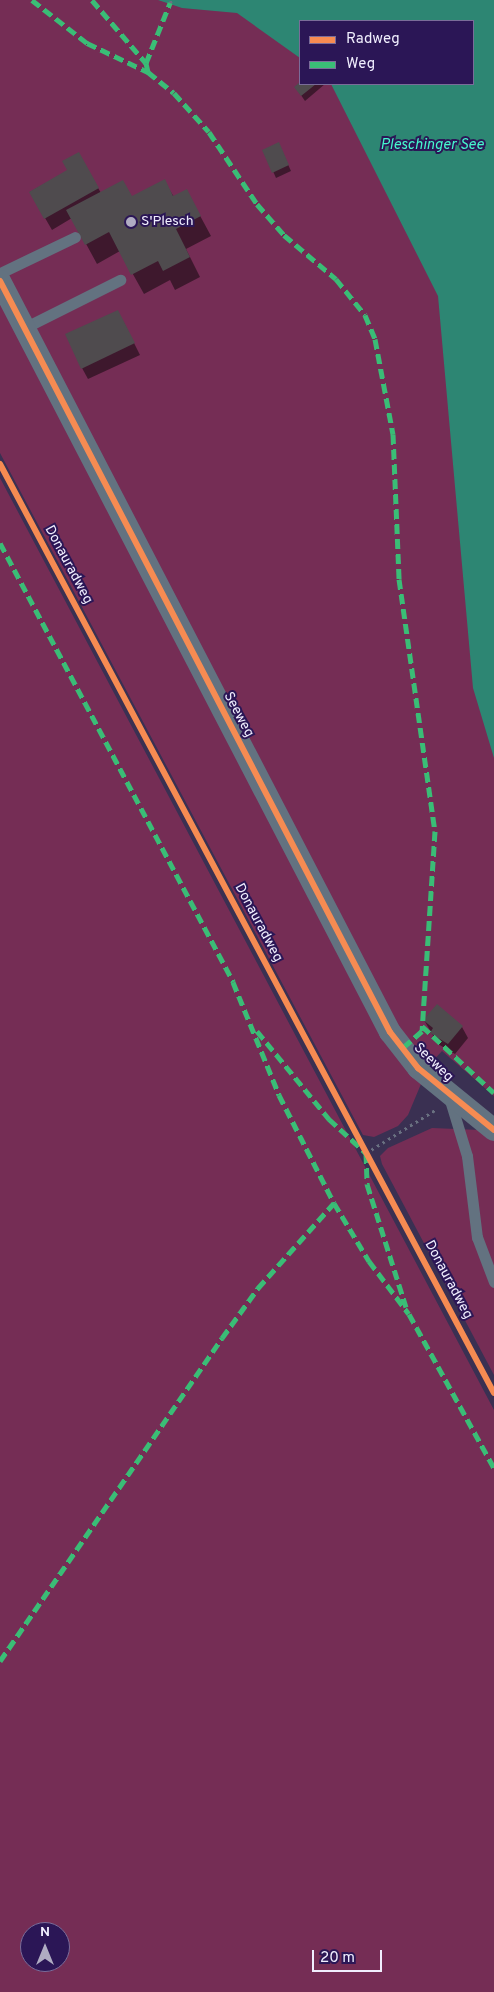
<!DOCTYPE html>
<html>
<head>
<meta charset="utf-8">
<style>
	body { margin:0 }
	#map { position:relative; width:494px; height:1992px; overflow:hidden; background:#3a3052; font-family:Overpass,sans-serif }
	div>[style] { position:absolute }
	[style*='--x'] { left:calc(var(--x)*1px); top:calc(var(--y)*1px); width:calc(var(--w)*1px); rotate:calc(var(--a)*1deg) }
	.green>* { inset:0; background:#752d55 }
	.water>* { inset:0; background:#2d8673 }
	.shadow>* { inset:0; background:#0007 }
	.building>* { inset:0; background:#4f4b4e }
	.path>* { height:3px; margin-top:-1.5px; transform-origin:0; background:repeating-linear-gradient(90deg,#6a7181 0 2.5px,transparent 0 6.5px) }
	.lane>* { height:11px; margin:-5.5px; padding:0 5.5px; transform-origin:5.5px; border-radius:5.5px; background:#637280 }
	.street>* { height:22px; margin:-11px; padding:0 11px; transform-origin:11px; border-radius:11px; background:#637280 }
	.quiet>* { height:5px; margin-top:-2.5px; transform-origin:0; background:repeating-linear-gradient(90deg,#3abd76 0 10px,transparent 0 15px) }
	.cycleway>* { height:6px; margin:-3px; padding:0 3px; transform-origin:3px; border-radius:3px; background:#f68b52 }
	.dots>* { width:14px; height:14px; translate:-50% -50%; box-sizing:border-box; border:2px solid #2b1656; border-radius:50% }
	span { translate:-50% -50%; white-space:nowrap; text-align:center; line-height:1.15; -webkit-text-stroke:4px #2b1656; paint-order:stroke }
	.poi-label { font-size:14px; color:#f0eefe }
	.left { translate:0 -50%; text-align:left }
	.street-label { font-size:14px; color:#f0eefe }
	.water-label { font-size:15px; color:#45f8cd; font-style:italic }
	.legend { position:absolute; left:299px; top:20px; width:175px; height:65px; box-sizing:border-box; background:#2b1656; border:1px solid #7a6c99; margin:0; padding:6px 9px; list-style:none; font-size:15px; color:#f0eefe }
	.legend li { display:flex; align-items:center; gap:10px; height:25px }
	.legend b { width:25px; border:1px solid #7a6c99 }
	.north { position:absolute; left:20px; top:1922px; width:50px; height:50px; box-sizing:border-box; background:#2b1656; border:1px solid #7a6c99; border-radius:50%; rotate:0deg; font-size:14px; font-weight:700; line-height:20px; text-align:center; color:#f0eefe }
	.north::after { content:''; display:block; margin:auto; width:18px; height:22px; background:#b0acc2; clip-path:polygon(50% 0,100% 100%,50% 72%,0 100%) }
	.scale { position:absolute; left:312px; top:1950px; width:70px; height:22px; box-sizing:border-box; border:2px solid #f0eefe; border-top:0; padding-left:6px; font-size:15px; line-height:18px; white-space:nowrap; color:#f0eefe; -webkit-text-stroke:4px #2b1656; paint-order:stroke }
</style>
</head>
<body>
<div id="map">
	<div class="green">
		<i style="clip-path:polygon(evenodd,0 0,494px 0,494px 1096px,442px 1051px,429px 1065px,408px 1115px,398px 1126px,374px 1137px,363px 1135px,0 453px,0 0,300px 21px,473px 21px,473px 84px,300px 84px,300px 21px)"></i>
		<i style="clip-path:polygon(evenodd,0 478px,494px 1410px,494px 1992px,0 1992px,0 478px,30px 1932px,60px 1932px,60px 1962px,30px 1962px,30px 1932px)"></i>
		<i style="clip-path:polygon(432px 1128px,480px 1130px,494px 1140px,494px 1375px,382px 1164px,380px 1156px,388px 1148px)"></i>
	</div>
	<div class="water">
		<i style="clip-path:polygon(158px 0,494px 0,494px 758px,473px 688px,438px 296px,331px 84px,473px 84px,473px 21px,300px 21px,300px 58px,237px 13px,182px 8px)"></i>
	</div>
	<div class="shadow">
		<i style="clip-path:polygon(300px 84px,325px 84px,305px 101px,296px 88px)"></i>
		<i style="clip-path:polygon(281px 149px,291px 171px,276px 178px,264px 151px)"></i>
		<i style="clip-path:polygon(78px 153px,101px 193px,132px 198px,164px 181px,174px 197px,197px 210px,211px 236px,186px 249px,200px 277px,175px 290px,170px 280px,144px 294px,120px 251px,97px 264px,72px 218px,52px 230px,30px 192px,69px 170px)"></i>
		<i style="clip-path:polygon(124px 323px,140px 355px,88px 379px,82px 368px)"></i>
		<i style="clip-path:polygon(424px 1020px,462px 1027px,468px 1038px,455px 1054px,438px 1044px)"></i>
	</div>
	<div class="building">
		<i style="clip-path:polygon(300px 82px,300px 84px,316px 84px,301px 96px,294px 87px)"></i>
		<i style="clip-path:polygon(279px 142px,289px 165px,272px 173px,262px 150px)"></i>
		<i style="clip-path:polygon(79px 152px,99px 188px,44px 219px,29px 192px,67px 170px,62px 161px)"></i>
		<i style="clip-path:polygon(165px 179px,173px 196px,187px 189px,201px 216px,176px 229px,190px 257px,163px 271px,158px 261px,131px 275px,109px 232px,85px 245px,66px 210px,123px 180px,132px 196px)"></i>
		<i style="clip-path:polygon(118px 310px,135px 343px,81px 369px,65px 334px)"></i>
		<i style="clip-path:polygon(437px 1004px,463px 1026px,448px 1044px,430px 1033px,433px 1028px,423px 1020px)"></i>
	</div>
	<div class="path">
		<i style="--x:170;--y:3;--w:4;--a:-56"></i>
		<i style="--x:366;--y:1153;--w:81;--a:-31.9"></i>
	</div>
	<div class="lane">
		<i style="--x:0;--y:273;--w:83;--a:-25.6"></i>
		<i style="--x:22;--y:329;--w:110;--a:-26.6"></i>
		<i style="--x:449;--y:1097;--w:62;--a:73"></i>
		<i style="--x:467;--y:1156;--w:82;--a:83"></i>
		<i style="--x:477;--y:1237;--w:48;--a:69.3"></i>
	</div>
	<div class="street">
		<i style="--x:0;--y:281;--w:846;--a:62.56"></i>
		<i style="--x:390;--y:1032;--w:46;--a:52.1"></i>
		<i style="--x:418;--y:1068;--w:98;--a:39.2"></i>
	</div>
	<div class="quiet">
		<i style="--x:32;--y:0;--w:70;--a:38"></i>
		<i style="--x:87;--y:43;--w:68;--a:25.4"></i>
		<i style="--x:148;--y:72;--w:33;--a:39"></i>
		<i style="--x:174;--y:93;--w:52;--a:48.1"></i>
		<i style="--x:209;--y:132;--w:87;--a:56.3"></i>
		<i style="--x:257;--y:204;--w:41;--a:48.9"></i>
		<i style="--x:284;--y:235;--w:68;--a:40.2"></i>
		<i style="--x:336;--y:279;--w:46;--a:51.1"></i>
		<i style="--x:365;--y:315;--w:26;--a:67"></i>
		<i style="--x:375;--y:339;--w:97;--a:79.3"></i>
		<i style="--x:393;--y:434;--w:145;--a:87.6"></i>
		<i style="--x:399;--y:579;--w:255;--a:81.9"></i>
		<i style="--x:435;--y:831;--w:200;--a:93.7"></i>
		<i style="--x:422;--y:1031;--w:28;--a:139"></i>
		<i style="--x:92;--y:0;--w:83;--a:49.4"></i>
		<i style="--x:146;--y:63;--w:9;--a:77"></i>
		<i style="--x:146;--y:63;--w:65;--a:-68.2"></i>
		<i style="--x:0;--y:543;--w:497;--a:62"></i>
		<i style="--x:233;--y:982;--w:122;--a:67.8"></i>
		<i style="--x:279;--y:1095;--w:121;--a:63"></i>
		<i style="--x:334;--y:1203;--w:68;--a:58.9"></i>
		<i style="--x:369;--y:1261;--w:66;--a:53"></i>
		<i style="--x:409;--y:1314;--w:176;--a:61.1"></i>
		<i style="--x:422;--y:1026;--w:98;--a:42.9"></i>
		<i style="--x:257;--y:1031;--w:114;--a:50.7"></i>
		<i style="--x:329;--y:1119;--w:50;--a:42.6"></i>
		<i style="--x:366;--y:1153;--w:31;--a:88"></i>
		<i style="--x:367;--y:1184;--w:129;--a:72.4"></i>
		<i style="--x:0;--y:1661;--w:392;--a:-55.5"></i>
		<i style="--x:222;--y:1338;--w:62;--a:-54.2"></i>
		<i style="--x:258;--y:1288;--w:114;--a:-48.2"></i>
	</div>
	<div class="cycleway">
		<i style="--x:0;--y:281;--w:846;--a:62.56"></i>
		<i style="--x:390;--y:1032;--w:46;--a:52.1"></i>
		<i style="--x:418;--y:1068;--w:98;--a:39.2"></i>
		<i style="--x:0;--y:464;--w:1052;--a:62"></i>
	</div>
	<div class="dots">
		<i style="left:131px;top:222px;background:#b0acc2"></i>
	</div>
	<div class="poi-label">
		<span class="left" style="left:141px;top:222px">S'Plesch</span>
	</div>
	<div class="street-label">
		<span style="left:68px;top:565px;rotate:62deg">Donauradweg</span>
		<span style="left:238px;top:715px;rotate:62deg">Seeweg</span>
		<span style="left:258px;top:923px;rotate:62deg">Donauradweg</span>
		<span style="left:433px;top:1063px;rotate:44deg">Seeweg</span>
		<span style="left:448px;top:1280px;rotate:62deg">Donauradweg</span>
	</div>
	<div class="water-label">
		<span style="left:432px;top:146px">Pleschinger See</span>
	</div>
	<ul class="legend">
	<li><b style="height:6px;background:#f68b52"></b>Radweg</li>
	<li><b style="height:6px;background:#3abd76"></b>Weg</li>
	</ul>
	<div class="north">N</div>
	<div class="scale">20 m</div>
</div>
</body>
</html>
